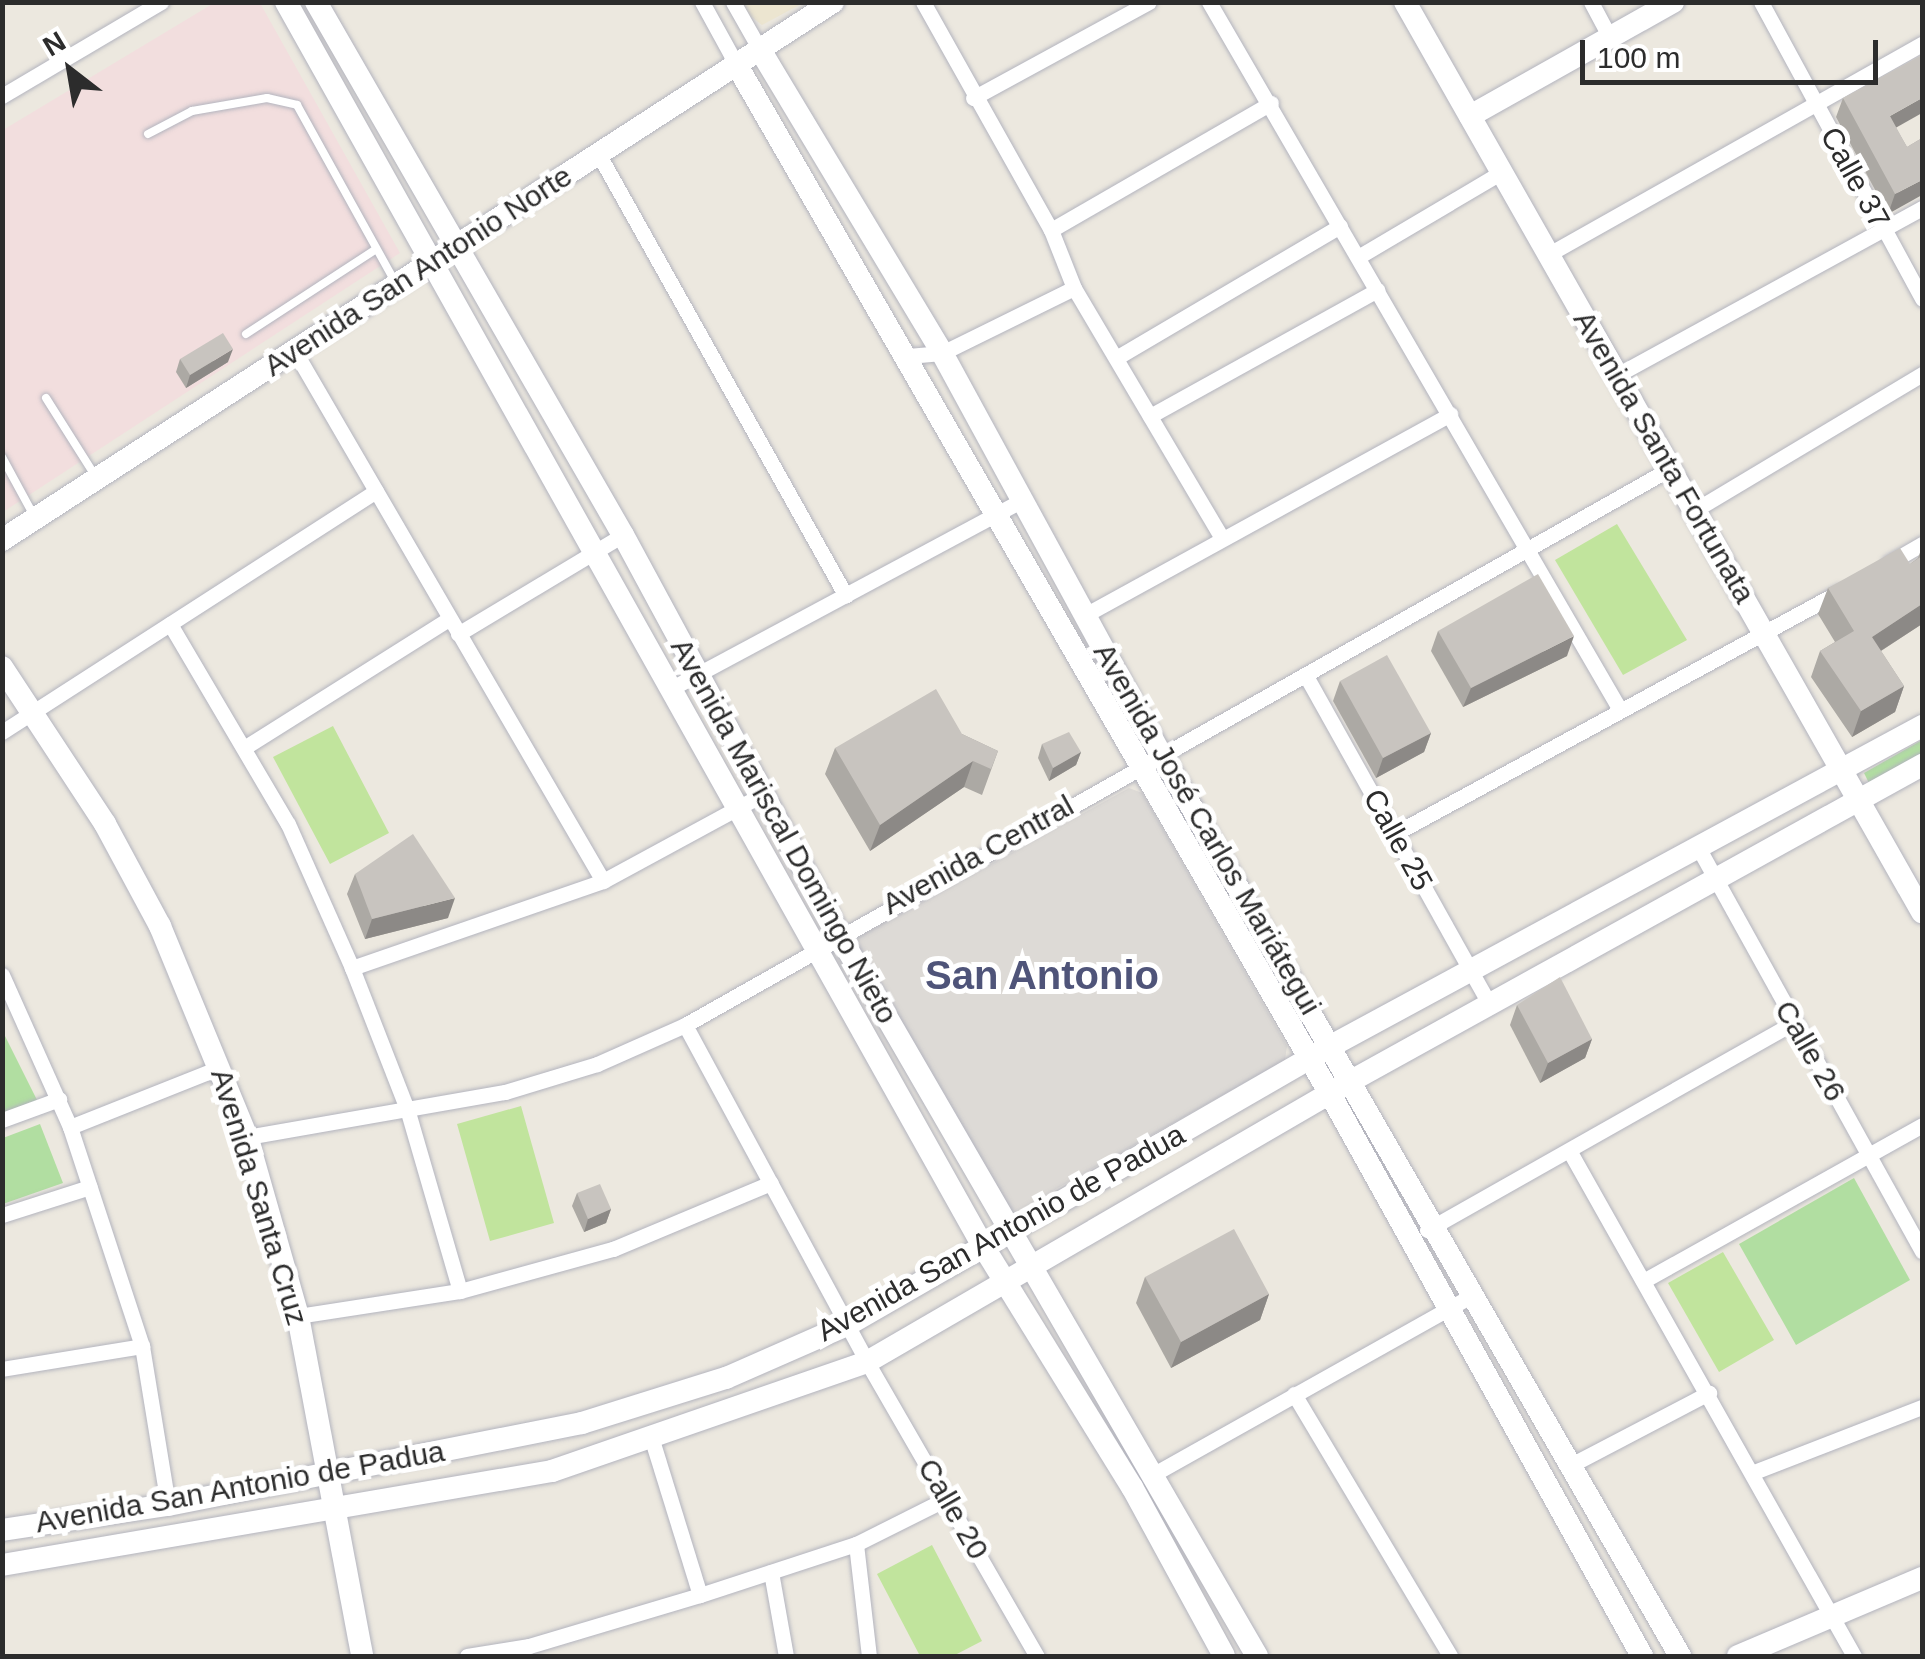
<!DOCTYPE html>
<html>
<head>
<meta charset="utf-8">
<style>
	body { margin:0 }
	#map { position:relative; width:1925px; height:1659px; overflow:hidden; background:#ece8df; font-family:Helvetica,sans-serif }
	div>[style] { position:absolute }
	[style*='--x'] { left:calc(var(--x)*1px); top:calc(var(--y)*1px); width:calc(var(--w)*1px); rotate:calc(var(--a)*1deg) }
	.education>* { inset:0; background:#ece5d0 }
	.medical>* { inset:0; background:#f2dede }
	.green>* { inset:0; background:#b1dea1 }
	.pitch>* { inset:0; background:#c1e49d }
	.plaza>* { inset:0; background:#dddad6 }
	.roads { filter:drop-shadow(0 0 2px #b3b4be) drop-shadow(0 0 2px #b3b4be) }
	.lane>* { height:8px; margin:-4px; padding:0 4px; transform-origin:4px; border-radius:4px; background:#fff }
	.street>* { height:15px; margin:-7.5px; padding:0 7.5px; transform-origin:7.5px; border-radius:7.5px; background:#fff }
	.secondary>* { height:22px; margin:-11px; padding:0 11px; transform-origin:11px; border-radius:11px; background:#fff }
	.wall>* { inset:0; background:#aca9a4 }
	.shaded-wall>* { inset:0; background:#8c8986 }
	.building>* { inset:0; background:#c8c4bf }
	span { translate:-50% -50%; white-space:nowrap; text-align:center; line-height:1.15; -webkit-text-stroke:10px #fff; paint-order:stroke }
	.street-label { font-size:30px; color:#2c2c2c }
	.district-label { font-size:40px; color:#4f5479; font-weight:700 }
	.frame { position:absolute; inset:0; border:5px solid #2c2c2c; pointer-events:none }
	.north { position:absolute; left:20px; top:20px; width:100px; height:100px; -webkit-text-stroke:8px #fff; paint-order:stroke; rotate:329deg; font-size:28px; font-weight:700; line-height:40px; text-align:center; color:#2c2c2c }
	.north::after { content:''; display:block; margin:auto; width:35px; height:45px; background:#2c2c2c; clip-path:polygon(50% 0,100% 100%,50% 72%,0 100%) }
	.scale { position:absolute; left:1580px; top:40px; width:298px; height:45px; box-sizing:border-box; border:5px solid #2c2c2c; border-top:0; padding-left:12px; font-size:30px; line-height:35px; white-space:nowrap; color:#2c2c2c; -webkit-text-stroke:8px #fff; paint-order:stroke }
</style>
</head>
<body>
<div id="map">
	<div class="education">
		<i style="clip-path:polygon(734px 3px,803px 3px,762px 25px)"></i>
	</div>
	<div class="medical">
		<i style="clip-path:polygon(214px 3px,260px 3px,400px 253px,3px 512px,3px 130px)"></i>
	</div>
	<div class="green">
		<i style="clip-path:polygon(1922px 740px,1922px 756px,1870px 785px,1864px 773px)"></i>
		<i style="clip-path:polygon(2px 1030px,40px 1106px,2px 1120px)"></i>
		<i style="clip-path:polygon(40px 1124px,63px 1183px,3px 1204px,3px 1138px)"></i>
		<i style="clip-path:polygon(1854px 1178px,1910px 1280px,1796px 1345px,1739px 1244px)"></i>
	</div>
	<div class="pitch">
		<i style="clip-path:polygon(1617px 524px,1687px 640px,1623px 675px,1555px 560px)"></i>
		<i style="clip-path:polygon(333px 726px,389px 833px,330px 864px,273px 757px)"></i>
		<i style="clip-path:polygon(521px 1106px,554px 1223px,490px 1241px,457px 1124px)"></i>
		<i style="clip-path:polygon(1723px 1252px,1774px 1340px,1719px 1372px,1668px 1283px)"></i>
		<i style="clip-path:polygon(932px 1545px,982px 1641px,953px 1656px,920px 1656px,877px 1574px)"></i>
	</div>
	<div class="plaza">
		<i style="clip-path:polygon(1129px 788px,1142px 793px,1287px 1046px,1285px 1060px,1010px 1215px,850px 960px,859px 937px)"></i>
	</div>
	<div class="roads">
		<div class="lane">
			<i style="--x:148;--y:134;--w:50;--a:-27.6"></i>
			<i style="--x:192;--y:111;--w:76;--a:-9.8"></i>
			<i style="--x:267;--y:98;--w:31;--a:13"></i>
			<i style="--x:297;--y:105;--w:200;--a:61"></i>
			<i style="--x:246;--y:334;--w:154;--a:-33.1"></i>
			<i style="--x:46;--y:398;--w:90;--a:57.7"></i>
			<i style="--x:2;--y:457;--w:65;--a:61.5"></i>
		</div>
		<div class="street">
			<i style="--x:702;--y:2;--w:68;--a:61.2"></i>
			<i style="--x:733;--y:2;--w:53;--a:60.5"></i>
			<i style="--x:923;--y:2;--w:261;--a:60.7"></i>
			<i style="--x:1051;--y:230;--w:62;--a:68.4"></i>
			<i style="--x:1074;--y:288;--w:291;--a:59.4"></i>
			<i style="--x:1209;--y:2;--w:819;--a:59.86"></i>
			<i style="--x:1591;--y:2;--w:40;--a:62"></i>
			<i style="--x:1761;--y:2;--w:338;--a:61.5"></i>
			<i style="--x:2;--y:96;--w:185;--a:-30.6"></i>
			<i style="--x:973;--y:98;--w:200;--a:-28.6"></i>
			<i style="--x:599;--y:155;--w:505;--a:60.75"></i>
			<i style="--x:1051;--y:230;--w:254;--a:-30"></i>
			<i style="--x:1549;--y:254;--w:428;--a:-29.4"></i>
			<i style="--x:1358;--y:257;--w:167;--a:-30.6"></i>
			<i style="--x:294;--y:350;--w:614;--a:59.8"></i>
			<i style="--x:908;--y:356;--w:34;--a:-5"></i>
			<i style="--x:942;--y:353;--w:147;--a:-26.2"></i>
			<i style="--x:1116;--y:358;--w:260;--a:-30.5"></i>
			<i style="--x:1617;--y:375;--w:348;--a:-28.7"></i>
			<i style="--x:1150;--y:416;--w:260;--a:-29"></i>
			<i style="--x:1695;--y:510;--w:265;--a:-30.9"></i>
			<i style="--x:1889;--y:563;--w:38;--a:-30"></i>
			<i style="--x:1085;--y:615;--w:417;--a:-28.8"></i>
			<i style="--x:170;--y:624;--w:232;--a:59.5"></i>
			<i style="--x:288;--y:824;--w:158;--a:66"></i>
			<i style="--x:352;--y:968;--w:155;--a:68.7"></i>
			<i style="--x:408;--y:1112;--w:186;--a:73.8"></i>
			<i style="--x:458;--y:634;--w:192;--a:-31"></i>
			<i style="--x:1306;--y:676;--w:377;--a:60.8"></i>
			<i style="--x:670;--y:689;--w:397;--a:-28.2"></i>
			<i style="--x:2;--y:732;--w:445;--a:-32.8"></i>
			<i style="--x:247;--y:746;--w:239;--a:-32.2"></i>
			<i style="--x:1394;--y:834;--w:507;--a:-28.54"></i>
			<i style="--x:1699;--y:849;--w:460;--a:61"></i>
			<i style="--x:352;--y:968;--w:266;--a:-19.1"></i>
			<i style="--x:603;--y:881;--w:182;--a:-28.5"></i>
			<i style="--x:2;--y:975;--w:167;--a:65.9"></i>
			<i style="--x:70;--y:1127;--w:231;--a:71.8"></i>
			<i style="--x:142;--y:1346;--w:161;--a:80.7"></i>
			<i style="--x:685;--y:1025;--w:383;--a:61.6"></i>
			<i style="--x:867;--y:1362;--w:340;--a:60"></i>
			<i style="--x:2;--y:1120;--w:61;--a:-20.2"></i>
			<i style="--x:70;--y:1127;--w:162;--a:-21.7"></i>
			<i style="--x:247;--y:1137;--w:262;--a:-9.9"></i>
			<i style="--x:505;--y:1092;--w:96;--a:-16.9"></i>
			<i style="--x:597;--y:1064;--w:96;--a:-23.9"></i>
			<i style="--x:685;--y:1025;--w:1132;--a:-29.46"></i>
			<i style="--x:1570;--y:1152;--w:579;--a:60.6"></i>
			<i style="--x:2;--y:1215;--w:92;--a:-17.7"></i>
			<i style="--x:1427;--y:1230;--w:420;--a:-29.5"></i>
			<i style="--x:1645;--y:1280;--w:317;--a:-29.2"></i>
			<i style="--x:298;--y:1316;--w:164;--a:-8.8"></i>
			<i style="--x:460;--y:1291;--w:159;--a:-15.4"></i>
			<i style="--x:613;--y:1249;--w:171;--a:-22.7"></i>
			<i style="--x:2;--y:1369;--w:142;--a:-9.3"></i>
			<i style="--x:1294;--y:1394;--w:305;--a:59.2"></i>
			<i style="--x:652;--y:1440;--w:162;--a:72.8"></i>
			<i style="--x:1571;--y:1465;--w:156;--a:-27.6"></i>
			<i style="--x:1754;--y:1472;--w:180;--a:-21.2"></i>
			<i style="--x:1152;--y:1475;--w:369;--a:-29.3"></i>
			<i style="--x:856;--y:1544;--w:113;--a:83.4"></i>
			<i style="--x:771;--y:1572;--w:85;--a:79.9"></i>
			<i style="--x:467;--y:1656;--w:63;--a:-9.2"></i>
			<i style="--x:529;--y:1646;--w:178;--a:-16.6"></i>
			<i style="--x:700;--y:1595;--w:164;--a:-18.1"></i>
			<i style="--x:856;--y:1544;--w:103;--a:-26.6"></i>
		</div>
		<div class="secondary">
			<i style="--x:286;--y:2;--w:1426;--a:60.74"></i>
			<i style="--x:983;--y:1246;--w:283;--a:58.3"></i>
			<i style="--x:1132;--y:1487;--w:192;--a:61.4"></i>
			<i style="--x:316;--y:2;--w:615;--a:60.06"></i>
			<i style="--x:623;--y:535;--w:452;--a:61.6"></i>
			<i style="--x:838;--y:933;--w:836;--a:59.91"></i>
			<i style="--x:1405;--y:2;--w:1047;--a:60.4"></i>
			<i style="--x:759;--y:48;--w:356;--a:59"></i>
			<i style="--x:942;--y:353;--w:457;--a:61.4"></i>
			<i style="--x:1161;--y:754;--w:1041;--a:60.08"></i>
			<i style="--x:735;--y:62;--w:1191;--a:60.03"></i>
			<i style="--x:1330;--y:1094;--w:643;--a:60.96"></i>
			<i style="--x:1470;--y:116;--w:233;--a:-29.3"></i>
			<i style="--x:2;--y:540;--w:990;--a:-32.92"></i>
			<i style="--x:2;--y:667;--w:188;--a:56.7"></i>
			<i style="--x:105;--y:824;--w:116;--a:61.7"></i>
			<i style="--x:160;--y:926;--w:228;--a:67.6"></i>
			<i style="--x:247;--y:1137;--w:186;--a:74.1"></i>
			<i style="--x:298;--y:1316;--w:346;--a:79.3"></i>
			<i style="--x:2;--y:1530;--w:168;--a:-8.6"></i>
			<i style="--x:168;--y:1505;--w:422;--a:-11.2"></i>
			<i style="--x:582;--y:1423;--w:151;--a:-17.4"></i>
			<i style="--x:726;--y:1378;--w:134;--a:-23.7"></i>
			<i style="--x:849;--y:1324;--w:556;--a:-29.97"></i>
			<i style="--x:1331;--y:1046;--w:672;--a:-28.43"></i>
			<i style="--x:2;--y:1565;--w:558;--a:-9.7"></i>
			<i style="--x:552;--y:1471;--w:333;--a:-19.1"></i>
			<i style="--x:867;--y:1362;--w:560;--a:-30.14"></i>
			<i style="--x:1351;--y:1081;--w:653;--a:-28.96"></i>
			<i style="--x:1738;--y:1656;--w:200;--a:-23"></i>
		</div>
	</div>
	<div class="wall">
		<i style="clip-path:polygon(1843px 98px,1896px 128px,1907px 147px,1922px 138px,1888px 214px,1836px 117px)"></i>
		<i style="clip-path:polygon(180px 359px,228px 362px,186px 388px,176px 372px)"></i>
		<i style="clip-path:polygon(1922px 547px,1922px 624px,1881px 651px,1904px 686px,1895px 712px,1852px 737px,1811px 677px,1820px 651px,1835px 642px,1818px 614px,1828px 588px,1910px 564px,1918px 558px)"></i>
		<i style="clip-path:polygon(1438px 631px,1567px 656px,1463px 707px,1431px 651px)"></i>
		<i style="clip-path:polygon(1340px 681px,1431px 733px,1424px 752px,1376px 778px,1333px 701px)"></i>
		<i style="clip-path:polygon(962px 734px,998px 751px,982px 795px,964px 787px,870px 851px,825px 774px,835px 748px)"></i>
		<i style="clip-path:polygon(1042px 744px,1081px 752px,1076px 765px,1049px 781px,1038px 758px)"></i>
		<i style="clip-path:polygon(355px 874px,448px 918px,365px 939px,347px 894px)"></i>
		<i style="clip-path:polygon(1517px 1005px,1592px 1039px,1585px 1058px,1540px 1083px,1510px 1025px)"></i>
		<i style="clip-path:polygon(577px 1193px,611px 1209px,606px 1223px,584px 1232px,572px 1206px)"></i>
		<i style="clip-path:polygon(1145px 1277px,1269px 1294px,1260px 1320px,1171px 1368px,1136px 1303px)"></i>
	</div>
	<div class="shaded-wall">
		<i style="clip-path:polygon(1922px 98px,1922px 113px,1883px 135px,1890px 116px)"></i>
		<i style="clip-path:polygon(1922px 180px,1922px 195px,1888px 214px,1895px 194px)"></i>
		<i style="clip-path:polygon(233px 349px,228px 362px,186px 388px,190px 375px)"></i>
		<i style="clip-path:polygon(1922px 604px,1922px 624px,1862px 663px,1872px 637px)"></i>
		<i style="clip-path:polygon(1574px 636px,1567px 656px,1463px 707px,1471px 688px)"></i>
		<i style="clip-path:polygon(1904px 686px,1895px 712px,1852px 737px,1861px 711px)"></i>
		<i style="clip-path:polygon(1431px 733px,1424px 752px,1376px 778px,1383px 758px)"></i>
		<i style="clip-path:polygon(1081px 752px,1076px 765px,1049px 781px,1053px 768px)"></i>
		<i style="clip-path:polygon(973px 761px,964px 787px,870px 851px,880px 825px)"></i>
		<i style="clip-path:polygon(455px 898px,448px 918px,365px 939px,372px 919px)"></i>
		<i style="clip-path:polygon(1592px 1039px,1585px 1058px,1540px 1083px,1548px 1063px)"></i>
		<i style="clip-path:polygon(611px 1209px,606px 1223px,584px 1232px,588px 1219px)"></i>
		<i style="clip-path:polygon(1269px 1294px,1260px 1320px,1171px 1368px,1181px 1342px)"></i>
	</div>
	<div class="building">
		<i style="clip-path:polygon(1922px 55px,1922px 98px,1890px 116px,1907px 147px,1922px 138px,1922px 180px,1895px 194px,1843px 98px)"></i>
		<i style="clip-path:polygon(223px 333px,233px 349px,190px 375px,180px 359px)"></i>
		<i style="clip-path:polygon(1900px 548px,1910px 564px,1922px 556px,1922px 604px,1872px 637px,1904px 686px,1861px 711px,1820px 651px,1854px 631px,1828px 588px)"></i>
		<i style="clip-path:polygon(1538px 574px,1574px 636px,1471px 688px,1438px 631px)"></i>
		<i style="clip-path:polygon(1387px 655px,1431px 733px,1383px 758px,1340px 681px)"></i>
		<i style="clip-path:polygon(936px 689px,962px 734px,998px 751px,991px 769px,973px 761px,880px 825px,835px 748px)"></i>
		<i style="clip-path:polygon(1069px 732px,1081px 752px,1053px 768px,1042px 744px)"></i>
		<i style="clip-path:polygon(413px 834px,455px 898px,372px 919px,355px 874px)"></i>
		<i style="clip-path:polygon(1560px 977px,1592px 1039px,1548px 1063px,1517px 1005px)"></i>
		<i style="clip-path:polygon(600px 1184px,611px 1209px,588px 1219px,577px 1193px)"></i>
		<i style="clip-path:polygon(1234px 1229px,1269px 1294px,1181px 1342px,1145px 1277px)"></i>
	</div>
	<div class="street-label">
		<span style="left:1855px;top:178px;rotate:61deg">Calle 37</span>
		<span style="left:418px;top:271px;rotate:-33deg">Avenida San Antonio Norte</span>
		<span style="left:1664px;top:457px;rotate:60deg">Avenida Santa Fortunata</span>
		<span style="left:1207px;top:829px;rotate:60deg">Avenida José Carlos Mariátegui</span>
		<span style="left:784px;top:831px;rotate:61deg">Avenida Mariscal Domingo Nieto</span>
		<span style="left:1398px;top:840px;rotate:61deg">Calle 25</span>
		<span style="left:978px;top:855px;rotate:-29deg">Avenida Central</span>
		<span style="left:1810px;top:1051px;rotate:60deg">Calle 26</span>
		<span style="left:259px;top:1197px;rotate:73deg">Avenida Santa Cruz</span>
		<span style="left:1001px;top:1233px;rotate:-29deg">Avenida San Antonio de Padua</span>
		<span style="left:240px;top:1487px;rotate:-10deg">Avenida San Antonio de Padua</span>
		<span style="left:953px;top:1509px;rotate:60deg">Calle 20</span>
	</div>
	<div class="district-label">
		<span style="left:1042px;top:975px">San Antonio</span>
	</div>
	<div class="frame"></div>
	<div class="north">N</div>
	<div class="scale">100 m</div>
</div>
</body>
</html>
